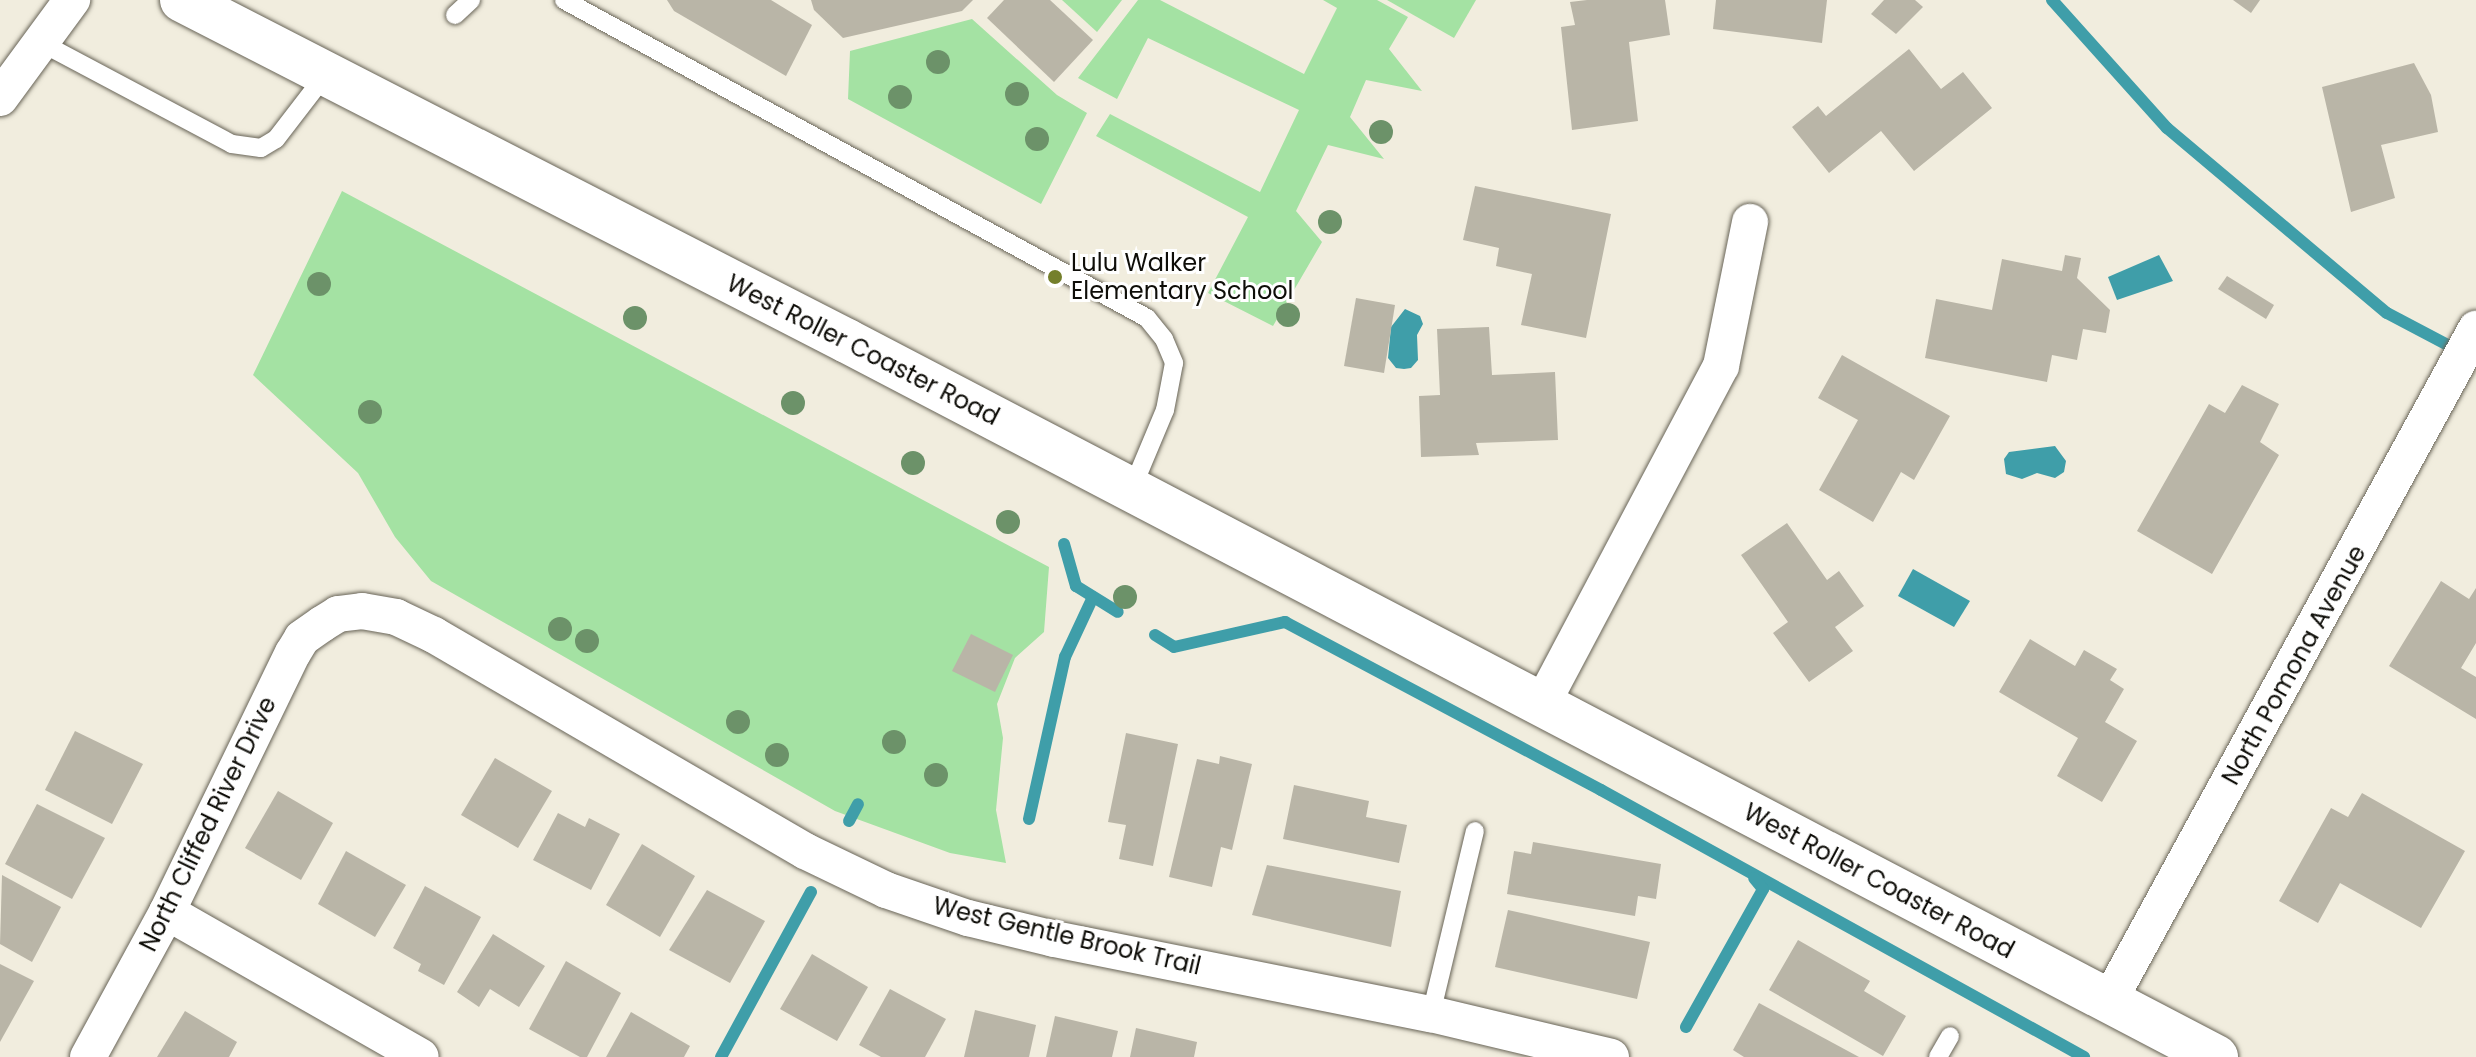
<!DOCTYPE html>
<html>
<head>
<meta charset="utf-8">
<style>
	body { margin:0 }
	#map { position:relative; width:2476px; height:1057px; overflow:hidden; background:#f1edde; font-family:Poppins,sans-serif }
	div>[style] { position:absolute }
	[style*='--x'] { left:calc(var(--x)*1px); top:calc(var(--y)*1px); width:calc(var(--w)*1px); rotate:calc(var(--a)*1deg) }
	.green>* { inset:0; background:#a4e2a3 }
	.water>* { inset:0; background:#3f9ea9 }
	.stream>* { height:12px; margin:-6px; padding:0 6px; transform-origin:6px; border-radius:6px; background:#3f9ea9 }
	.building>* { inset:0; background:#b9b5a7 }
	.roads { filter:drop-shadow(0 0 2px #686457) drop-shadow(0 0 2px #686457) }
	.lane>* { height:18px; margin:-9px; padding:0 9px; transform-origin:9px; border-radius:9px; background:#fff }
	.street>* { height:36px; margin:-18px; padding:0 18px; transform-origin:18px; border-radius:18px; background:#fff }
	.secondary>* { height:44px; margin:-22px; padding:0 22px; transform-origin:22px; border-radius:22px; background:#fff }
	.trees>* { width:24px; height:24px; margin:-12px; border-radius:50%; background:#6c9269 }
	.dots>* { width:22px; height:22px; translate:-50% -50%; box-sizing:border-box; border:4px solid #fff; border-radius:50% }
	span { translate:-50% -50%; white-space:nowrap; text-align:center; line-height:1.15; -webkit-text-stroke:6px #fff; paint-order:stroke }
	.poi-label { font-size:24px; color:#0e0d08 }
	.left { translate:0 -50%; text-align:left }
	.street-label { font-size:24px; color:#0e0d08 }
</style>
</head>
<body>
<div id="map">
	<div class="green">
		<i style="clip-path:polygon(1062px 0,1122px 0,1097px 32px)"></i>
		<i style="clip-path:polygon(1138px 0,1160px 0,1304px 74px,1337px 8px,1323px 0,1377px 0,1408px 17px,1389px 49px,1422px 91px,1366px 80px,1350px 117px,1384px 159px,1328px 145px,1296px 211px,1322px 242px,1273px 326px,1208px 293px,1248px 217px,1096px 136px,1110px 114px,1260px 192px,1299px 110px,1148px 38px,1117px 99px,1078px 78px)"></i>
		<i style="clip-path:polygon(1387px 0,1476px 0,1454px 38px)"></i>
		<i style="clip-path:polygon(972px 19px,1057px 95px,1087px 113px,1041px 204px,848px 99px,850px 51px)"></i>
		<i style="clip-path:polygon(342px 191px,1049px 567px,1044px 632px,1015px 658px,997px 704px,1003px 738px,996px 810px,1006px 863px,950px 853px,835px 811px,431px 581px,395px 537px,358px 473px,253px 375px)"></i>
	</div>
	<div class="water">
		<i style="clip-path:polygon(2159px 255px,2173px 281px,2117px 300px,2108px 277px)"></i>
		<i style="clip-path:polygon(1405px 309px,1420px 316px,1423px 324px,1417px 335px,1418px 360px,1411px 368px,1404px 369px,1396px 368px,1388px 358px,1391px 327px)"></i>
		<i style="clip-path:polygon(2055px 446px,2066px 461px,2064px 472px,2055px 478px,2037px 473px,2022px 479px,2006px 474px,2004px 459px,2009px 452px)"></i>
		<i style="clip-path:polygon(1913px 569px,1970px 601px,1954px 627px,1898px 596px)"></i>
	</div>
	<div class="stream">
		<i style="--x:2052;--y:0;--w:172;--a:48.1"></i>
		<i style="--x:2167;--y:128;--w:287;--a:40.1"></i>
		<i style="--x:2387;--y:313;--w:81;--a:27.8"></i>
		<i style="--x:1064;--y:544;--w:44;--a:74.1"></i>
		<i style="--x:1076;--y:586;--w:49;--a:31.8"></i>
		<i style="--x:1155;--y:635;--w:22;--a:32"></i>
		<i style="--x:1174;--y:647;--w:114;--a:-12.7"></i>
		<i style="--x:1285;--y:622;--w:358;--a:28"></i>
		<i style="--x:1601;--y:790;--w:552;--a:28.93"></i>
		<i style="--x:1029;--y:819;--w:166;--a:-77.5"></i>
		<i style="--x:1065;--y:657;--w:66;--a:-65"></i>
		<i style="--x:849;--y:821;--w:19;--a:-62"></i>
		<i style="--x:1686;--y:1027;--w:158;--a:-60.8"></i>
		<i style="--x:1763;--y:889;--w:14;--a:-129"></i>
		<i style="--x:721;--y:1057;--w:188;--a:-61.4"></i>
	</div>
	<div class="building">
		<i style="clip-path:polygon(667px 0,771px 0,812px 25px,786px 76px,674px 11px)"></i>
		<i style="clip-path:polygon(811px 0,973px 0,962px 11px,843px 38px,814px 10px)"></i>
		<i style="clip-path:polygon(1004px 0,1050px 0,1093px 40px,1054px 82px,987px 18px)"></i>
		<i style="clip-path:polygon(1587px 0,1665px 0,1670px 35px,1629px 42px,1638px 121px,1572px 130px,1561px 27px,1575px 25px,1570px 2px)"></i>
		<i style="clip-path:polygon(1716px 0,1827px 0,1822px 43px,1713px 29px)"></i>
		<i style="clip-path:polygon(1884px 0,1915px 0,1923px 7px,1896px 34px,1871px 14px)"></i>
		<i style="clip-path:polygon(2233px 0,2260px 0,2251px 13px)"></i>
		<i style="clip-path:polygon(1909px 49px,1941px 89px,1963px 72px,1992px 108px,1914px 171px,1881px 131px,1829px 173px,1792px 127px,1818px 106px,1826px 116px)"></i>
		<i style="clip-path:polygon(2414px 63px,2431px 95px,2438px 132px,2381px 145px,2395px 198px,2351px 212px,2322px 87px)"></i>
		<i style="clip-path:polygon(1475px 186px,1611px 214px,1586px 338px,1521px 325px,1532px 274px,1496px 266px,1499px 248px,1463px 240px)"></i>
		<i style="clip-path:polygon(2065px 255px,2081px 258px,2077px 278px,2110px 310px,2106px 333px,2083px 329px,2077px 360px,2052px 355px,2047px 382px,1925px 358px,1936px 299px,1992px 310px,2002px 259px,2062px 271px)"></i>
		<i style="clip-path:polygon(2227px 276px,2274px 305px,2266px 319px,2218px 289px)"></i>
		<i style="clip-path:polygon(1356px 298px,1395px 305px,1384px 373px,1344px 366px)"></i>
		<i style="clip-path:polygon(1489px 327px,1492px 375px,1555px 372px,1558px 440px,1476px 443px,1479px 455px,1421px 457px,1419px 396px,1440px 395px,1437px 329px)"></i>
		<i style="clip-path:polygon(1842px 355px,1950px 416px,1914px 480px,1901px 472px,1873px 522px,1819px 490px,1858px 420px,1818px 398px)"></i>
		<i style="clip-path:polygon(2242px 385px,2279px 404px,2260px 442px,2279px 455px,2212px 574px,2137px 531px,2209px 404px,2225px 413px)"></i>
		<i style="clip-path:polygon(1787px 523px,1827px 580px,1839px 571px,1864px 606px,1835px 627px,1853px 651px,1809px 682px,1773px 633px,1788px 622px,1741px 555px)"></i>
		<i style="clip-path:polygon(2441px 581px,2469px 599px,2476px 588px,2476px 643px,2461px 668px,2476px 677px,2476px 719px,2389px 666px)"></i>
		<i style="clip-path:polygon(971px 634px,1013px 655px,995px 692px,952px 671px)"></i>
		<i style="clip-path:polygon(2030px 639px,2075px 666px,2084px 650px,2117px 669px,2110px 680px,2124px 689px,2105px 722px,2137px 741px,2102px 802px,2057px 776px,2078px 738px,1999px 692px)"></i>
		<i style="clip-path:polygon(75px 731px,143px 764px,112px 824px,45px 790px)"></i>
		<i style="clip-path:polygon(1126px 733px,1178px 744px,1153px 866px,1119px 859px,1126px 825px,1108px 822px)"></i>
		<i style="clip-path:polygon(1220px 756px,1252px 764px,1232px 850px,1221px 847px,1212px 887px,1169px 877px,1197px 759px,1219px 764px)"></i>
		<i style="clip-path:polygon(495px 758px,552px 791px,518px 848px,461px 815px)"></i>
		<i style="clip-path:polygon(1294px 785px,1369px 801px,1366px 817px,1407px 825px,1399px 863px,1283px 839px)"></i>
		<i style="clip-path:polygon(278px 791px,333px 823px,301px 880px,245px 848px)"></i>
		<i style="clip-path:polygon(2362px 793px,2465px 851px,2421px 928px,2340px 883px,2318px 923px,2279px 901px,2331px 808px,2348px 817px)"></i>
		<i style="clip-path:polygon(37px 804px,105px 838px,72px 899px,5px 864px)"></i>
		<i style="clip-path:polygon(558px 813px,585px 827px,589px 818px,620px 834px,591px 890px,533px 860px)"></i>
		<i style="clip-path:polygon(1533px 842px,1661px 864px,1656px 899px,1638px 896px,1635px 916px,1507px 894px,1514px 851px,1531px 854px)"></i>
		<i style="clip-path:polygon(642px 844px,695px 876px,660px 937px,606px 905px)"></i>
		<i style="clip-path:polygon(346px 851px,406px 885px,375px 937px,318px 904px)"></i>
		<i style="clip-path:polygon(1267px 865px,1401px 891px,1391px 947px,1252px 915px)"></i>
		<i style="clip-path:polygon(2px 875px,61px 907px,32px 962px,0 944px)"></i>
		<i style="clip-path:polygon(425px 886px,481px 917px,444px 985px,418px 971px,421px 964px,393px 948px)"></i>
		<i style="clip-path:polygon(707px 890px,765px 921px,730px 983px,669px 950px)"></i>
		<i style="clip-path:polygon(1508px 910px,1650px 942px,1637px 999px,1495px 967px)"></i>
		<i style="clip-path:polygon(493px 934px,545px 966px,519px 1007px,490px 989px,479px 1007px,457px 992px)"></i>
		<i style="clip-path:polygon(1798px 940px,1870px 981px,1864px 991px,1906px 1016px,1883px 1056px,1769px 990px)"></i>
		<i style="clip-path:polygon(812px 954px,868px 987px,837px 1041px,780px 1009px)"></i>
		<i style="clip-path:polygon(566px 961px,621px 993px,587px 1057px,580px 1057px,529px 1029px)"></i>
		<i style="clip-path:polygon(0 964px,34px 981px,0 1042px)"></i>
		<i style="clip-path:polygon(890px 989px,946px 1019px,925px 1057px,881px 1057px,859px 1045px)"></i>
		<i style="clip-path:polygon(1759px 1003px,1859px 1057px,1744px 1057px,1733px 1050px)"></i>
		<i style="clip-path:polygon(975px 1010px,1036px 1025px,1029px 1057px,964px 1057px)"></i>
		<i style="clip-path:polygon(185px 1011px,237px 1042px,229px 1057px,157px 1057px)"></i>
		<i style="clip-path:polygon(631px 1012px,690px 1046px,684px 1057px,606px 1057px)"></i>
		<i style="clip-path:polygon(1055px 1016px,1118px 1031px,1112px 1057px,1046px 1057px)"></i>
		<i style="clip-path:polygon(1136px 1028px,1197px 1042px,1194px 1057px,1130px 1057px)"></i>
	</div>
	<div class="roads">
		<div class="lane">
			<i style="--x:564;--y:0;--w:664;--a:28.61"></i>
			<i style="--x:1147;--y:318;--w:27;--a:51"></i>
			<i style="--x:1164;--y:339;--w:26;--a:67"></i>
			<i style="--x:1174;--y:363;--w:48;--a:100.8"></i>
			<i style="--x:1165;--y:410;--w:86;--a:112.7"></i>
			<i style="--x:455;--y:15;--w:22;--a:-43"></i>
			<i style="--x:40;--y:42;--w:217;--a:28"></i>
			<i style="--x:232;--y:144;--w:29;--a:8"></i>
			<i style="--x:261;--y:148;--w:17;--a:-31"></i>
			<i style="--x:276;--y:139;--w:82;--a:-52.4"></i>
			<i style="--x:1431;--y:1014;--w:188;--a:-76.5"></i>
			<i style="--x:1938;--y:1057;--w:24;--a:-60"></i>
		</div>
		<div class="street">
			<i style="--x:0;--y:98;--w:122;--a:-53.7"></i>
			<i style="--x:1542;--y:704;--w:382;--a:-62.1"></i>
			<i style="--x:1721;--y:366;--w:147;--a:-78.6"></i>
			<i style="--x:167;--y:912;--w:292;--a:29.7"></i>
			<i style="--x:2109;--y:1001;--w:766;--a:-61.36"></i>
			<i style="--x:88;--y:1057;--w:165;--a:-61.4"></i>
			<i style="--x:167;--y:912;--w:288;--a:-64.1"></i>
			<i style="--x:293;--y:653;--w:17;--a:-59"></i>
			<i style="--x:302;--y:638;--w:24;--a:-35"></i>
			<i style="--x:322;--y:624;--w:19;--a:-32"></i>
			<i style="--x:338;--y:614;--w:24;--a:-7"></i>
			<i style="--x:362;--y:611;--w:35;--a:10"></i>
			<i style="--x:396;--y:617;--w:42;--a:25.3"></i>
			<i style="--x:434;--y:635;--w:429;--a:30.2"></i>
			<i style="--x:805;--y:851;--w:90;--a:25.7"></i>
			<i style="--x:886;--y:890;--w:87;--a:18.9"></i>
			<i style="--x:968;--y:918;--w:89;--a:13.7"></i>
			<i style="--x:1054;--y:939;--w:384;--a:11.3"></i>
			<i style="--x:1431;--y:1014;--w:185;--a:13.4"></i>
		</div>
		<div class="secondary">
			<i style="--x:182;--y:0;--w:747;--a:27.15"></i>
			<i style="--x:847;--y:341;--w:1545;--a:27.61"></i>
		</div>
	</div>
	<div class="trees">
		<i style="left:938px;top:62px"></i>
		<i style="left:1017px;top:94px"></i>
		<i style="left:900px;top:97px"></i>
		<i style="left:1381px;top:132px"></i>
		<i style="left:1037px;top:139px"></i>
		<i style="left:1330px;top:222px"></i>
		<i style="left:319px;top:284px"></i>
		<i style="left:1288px;top:315px"></i>
		<i style="left:635px;top:318px"></i>
		<i style="left:793px;top:403px"></i>
		<i style="left:370px;top:412px"></i>
		<i style="left:913px;top:463px"></i>
		<i style="left:1008px;top:522px"></i>
		<i style="left:1125px;top:597px"></i>
		<i style="left:560px;top:629px"></i>
		<i style="left:587px;top:641px"></i>
		<i style="left:738px;top:722px"></i>
		<i style="left:894px;top:742px"></i>
		<i style="left:777px;top:755px"></i>
		<i style="left:936px;top:775px"></i>
	</div>
	<div class="dots">
		<i style="left:1055px;top:277px;background:#747f2b"></i>
	</div>
	<div class="poi-label">
		<span class="left" style="left:1071px;top:277px">Lulu Walker<br>Elementary School</span>
	</div>
	<div class="street-label">
		<span style="left:863px;top:350px;rotate:27deg">West Roller Coaster Road</span>
		<span style="left:2294px;top:665px;rotate:-61deg">North Pomona Avenue</span>
		<span style="left:208px;top:824px;rotate:-64deg">North Cliffed River Drive</span>
		<span style="left:1879px;top:881px;rotate:28deg">West Roller Coaster Road</span>
		<span style="left:1067px;top:936px;rotate:13deg">West Gentle Brook Trail</span>
	</div>
</div>
</body>
</html>
